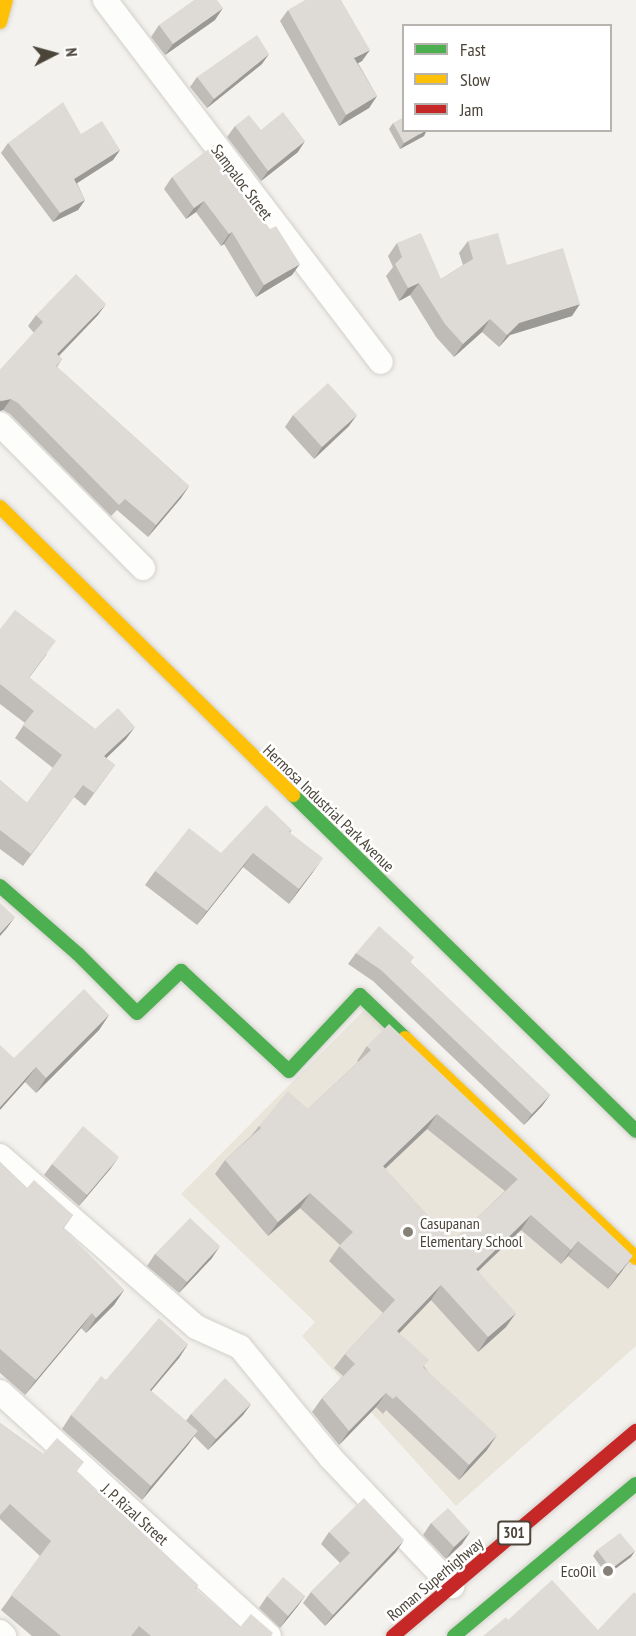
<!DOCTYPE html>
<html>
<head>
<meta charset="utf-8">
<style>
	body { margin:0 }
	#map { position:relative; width:636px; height:1636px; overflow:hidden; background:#f4f2ee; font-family:"PT Sans Narrow",sans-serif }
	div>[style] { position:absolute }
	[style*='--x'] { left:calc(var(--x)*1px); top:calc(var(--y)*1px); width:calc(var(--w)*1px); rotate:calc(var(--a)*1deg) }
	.education>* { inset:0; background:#eae5da }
	.roads { filter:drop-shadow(0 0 2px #d2d0cb) drop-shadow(0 0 2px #d2d0cb) }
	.street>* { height:24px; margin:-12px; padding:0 12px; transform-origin:12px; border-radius:12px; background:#fdfdfc }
	.fast>* { height:14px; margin:-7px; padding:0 7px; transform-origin:7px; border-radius:7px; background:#4caf50 }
	.slow>* { height:14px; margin:-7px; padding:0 7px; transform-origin:7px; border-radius:7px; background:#ffc107 }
	.jam>* { height:14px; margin:-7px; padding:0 7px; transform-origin:7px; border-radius:7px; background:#c62828 }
	.wall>* { inset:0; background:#bfbcb8 }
	.shaded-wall>* { inset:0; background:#9b9996 }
	.building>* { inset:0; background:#dedbd6 }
	.dots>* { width:16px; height:16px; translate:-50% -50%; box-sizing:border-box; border:3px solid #fff; border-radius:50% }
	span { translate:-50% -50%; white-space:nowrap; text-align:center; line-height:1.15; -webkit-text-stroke:5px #fff; paint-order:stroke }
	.shield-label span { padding:2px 4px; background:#fff; border:2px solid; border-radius:4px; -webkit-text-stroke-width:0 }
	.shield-label { font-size:15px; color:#4b4439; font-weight:700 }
	.street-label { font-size:16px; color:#4b4439 }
	.poi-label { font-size:16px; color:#4b4439 }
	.left { translate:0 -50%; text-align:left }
	.right { translate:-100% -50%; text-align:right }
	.legend { position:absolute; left:402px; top:24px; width:210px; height:108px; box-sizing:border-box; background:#fff; border:2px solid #b7b4b0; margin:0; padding:8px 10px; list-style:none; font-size:18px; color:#4b4439 }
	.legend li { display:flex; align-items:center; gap:12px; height:30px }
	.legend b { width:30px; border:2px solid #b7b4b0 }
	.north { position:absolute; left:24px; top:24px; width:60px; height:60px; -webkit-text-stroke:4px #fff; paint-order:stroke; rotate:84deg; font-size:16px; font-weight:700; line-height:24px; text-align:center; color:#4b4439 }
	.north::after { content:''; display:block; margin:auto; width:21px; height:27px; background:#4b4439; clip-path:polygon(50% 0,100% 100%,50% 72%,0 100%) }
</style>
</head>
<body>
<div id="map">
	<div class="education">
		<i style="clip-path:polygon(364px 1010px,636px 1270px,636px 1346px,456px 1506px,302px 1336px,315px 1322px,181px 1194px)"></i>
	</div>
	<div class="roads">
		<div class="street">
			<i style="--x:105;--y:0;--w:455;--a:52.7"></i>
			<i style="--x:0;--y:424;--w:203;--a:45.2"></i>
			<i style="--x:0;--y:1156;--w:260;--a:41.1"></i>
			<i style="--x:196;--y:1327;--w:48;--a:24.4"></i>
			<i style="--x:240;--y:1347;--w:142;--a:50.7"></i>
			<i style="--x:330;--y:1457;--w:178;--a:46.6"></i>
			<i style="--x:0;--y:1392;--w:363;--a:42.2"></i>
			<i style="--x:0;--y:1632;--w:6;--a:45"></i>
		</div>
		<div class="fast">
			<i style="--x:293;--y:795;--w:480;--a:44.4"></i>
			<i style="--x:0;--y:886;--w:103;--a:41.1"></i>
			<i style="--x:78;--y:954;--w:83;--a:45"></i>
			<i style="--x:137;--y:1013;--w:61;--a:-43.7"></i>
			<i style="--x:181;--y:971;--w:147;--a:42.8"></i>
			<i style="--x:289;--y:1071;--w:104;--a:-46.9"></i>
			<i style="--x:360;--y:995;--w:62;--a:43.7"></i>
			<i style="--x:454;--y:1636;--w:237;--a:-39.9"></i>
		</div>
		<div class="slow">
			<i style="--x:0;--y:22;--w:23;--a:-75"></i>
			<i style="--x:0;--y:507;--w:411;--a:44.5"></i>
			<i style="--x:405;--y:1038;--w:319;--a:43.6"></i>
		</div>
		<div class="jam">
			<i style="--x:393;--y:1636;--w:318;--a:-40.2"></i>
		</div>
	</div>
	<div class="wall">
		<i style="clip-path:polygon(288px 10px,362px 61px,358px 63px,377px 96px,369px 108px,339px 126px,280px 21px)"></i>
		<i style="clip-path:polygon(215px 20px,165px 55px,151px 37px,159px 25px)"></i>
		<i style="clip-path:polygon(262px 64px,207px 108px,190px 87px,197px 77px)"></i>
		<i style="clip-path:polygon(393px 123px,424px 136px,400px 149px,389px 129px)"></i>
		<i style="clip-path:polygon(235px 126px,261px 130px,298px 152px,261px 181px,227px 137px)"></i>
		<i style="clip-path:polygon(81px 134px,120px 150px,113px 160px,77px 183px,85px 200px,78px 210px,53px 222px,1px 153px,8px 143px)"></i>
		<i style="clip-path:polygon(172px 177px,247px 188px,243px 192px,292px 275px,256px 297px,224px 244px,221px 246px,196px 212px,186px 219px,164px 189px)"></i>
		<i style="clip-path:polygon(468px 241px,507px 265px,572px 316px,510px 335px,499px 347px,482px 332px,454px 357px,436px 337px,410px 295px,399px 301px,386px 276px,393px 267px,388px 256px,397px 243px,441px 279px,463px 265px,459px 253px)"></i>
		<i style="clip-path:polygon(36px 315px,98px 315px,59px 356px,62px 359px,57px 367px,189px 486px,181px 498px,148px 537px,117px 510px,111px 516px,10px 414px,3px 410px,0 411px,0 370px,34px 333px,28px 326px)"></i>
		<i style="clip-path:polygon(293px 415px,349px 426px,314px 459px,285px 427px)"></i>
		<i style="clip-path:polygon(0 629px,47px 654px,29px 678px,95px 729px,126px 739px,106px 758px,115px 765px,85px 806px,74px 797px,23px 866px,0 849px,0 780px,27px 803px,53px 768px,15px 738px,25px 723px,0 704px)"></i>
		<i style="clip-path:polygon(292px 830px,290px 833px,313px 872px,289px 904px,243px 867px,197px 925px,145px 885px,155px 871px,221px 853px)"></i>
		<i style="clip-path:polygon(356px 953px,414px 957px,410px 962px,550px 1095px,542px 1106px,524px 1125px,373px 981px,348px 964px)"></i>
		<i style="clip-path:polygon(109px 1015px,99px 1030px,36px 1093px,25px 1082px,14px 1058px)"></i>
		<i style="clip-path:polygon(evenodd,367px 1046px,622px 1271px,608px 1289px,568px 1256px,561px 1264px,521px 1230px,478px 1271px,506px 1327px,478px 1352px,431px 1300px,399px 1333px,487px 1450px,459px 1480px,386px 1410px,383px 1414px,376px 1407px,339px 1445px,312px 1412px,322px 1398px,343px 1376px,334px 1368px,345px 1354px,383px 1313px,329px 1261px,340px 1245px,300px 1208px,268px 1236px,215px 1174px,225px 1160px,251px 1136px,259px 1126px,308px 1109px,358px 1062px,357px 1061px,367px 1046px,427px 1129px,505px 1191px,452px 1242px,385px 1169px,427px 1129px)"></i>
		<i style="clip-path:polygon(0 1162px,27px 1188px,73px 1215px,63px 1229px,124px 1290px,114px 1305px,86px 1333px,81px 1328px,25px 1395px,0 1373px)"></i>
		<i style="clip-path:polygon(52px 1164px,111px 1168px,79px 1206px,44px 1175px)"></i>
		<i style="clip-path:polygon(155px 1254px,212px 1258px,179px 1293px,147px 1266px)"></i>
		<i style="clip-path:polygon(188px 1344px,179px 1358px,151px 1391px,186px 1421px,191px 1414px,251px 1404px,243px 1415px,208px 1450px,194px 1436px,188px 1445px,142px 1500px,62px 1429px,71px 1415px,106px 1380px)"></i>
		<i style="clip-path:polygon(0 1423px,43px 1454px,77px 1472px,198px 1585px,195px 1590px,240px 1627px,272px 1636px,32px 1636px,1px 1610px,40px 1556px,0 1519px)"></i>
		<i style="clip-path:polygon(431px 1523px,470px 1532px,462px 1544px,446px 1559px,423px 1535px)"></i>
		<i style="clip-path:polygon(329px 1532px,396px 1552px,325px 1626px,303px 1603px,311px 1592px,340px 1563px,321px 1544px)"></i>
		<i style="clip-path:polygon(597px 1550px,631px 1557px,607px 1575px,593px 1556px)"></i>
		<i style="clip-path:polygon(267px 1596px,305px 1596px,297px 1607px,280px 1628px,259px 1608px)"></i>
	</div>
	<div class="shaded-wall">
		<i style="clip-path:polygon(223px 8px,215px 20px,165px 55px,173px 44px)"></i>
		<i style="clip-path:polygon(370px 50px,362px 61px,346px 70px,354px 58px)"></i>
		<i style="clip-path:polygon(269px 54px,262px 64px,207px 108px,214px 99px)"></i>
		<i style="clip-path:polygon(377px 96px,369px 108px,339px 126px,346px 115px)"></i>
		<i style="clip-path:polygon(427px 130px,424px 136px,400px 149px,404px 143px)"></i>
		<i style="clip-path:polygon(305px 141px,298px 152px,261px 181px,268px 171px)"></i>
		<i style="clip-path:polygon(120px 150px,113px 160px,68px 189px,74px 179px)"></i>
		<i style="clip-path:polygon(85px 200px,78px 210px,53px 222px,60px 213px)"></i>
		<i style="clip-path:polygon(204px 201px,196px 212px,186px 219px,194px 208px)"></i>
		<i style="clip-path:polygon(232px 232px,224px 244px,221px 246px,229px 234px)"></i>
		<i style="clip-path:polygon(300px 264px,292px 275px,256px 297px,264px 285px)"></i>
		<i style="clip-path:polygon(419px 283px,410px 295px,399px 301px,408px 288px)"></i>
		<i style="clip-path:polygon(106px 304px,98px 315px,49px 366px,57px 354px)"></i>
		<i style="clip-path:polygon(580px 304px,572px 316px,510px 335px,499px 347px,507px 335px,519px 323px)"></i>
		<i style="clip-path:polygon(490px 319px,482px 332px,454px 357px,463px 344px)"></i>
		<i style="clip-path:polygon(11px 399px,3px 410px,0 411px,0 402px,1px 401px)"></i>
		<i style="clip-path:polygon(357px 415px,349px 426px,314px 459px,322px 447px)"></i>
		<i style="clip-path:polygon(189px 486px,181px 498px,148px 537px,156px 525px)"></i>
		<i style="clip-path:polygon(135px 727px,126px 739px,95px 769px,104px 756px)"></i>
		<i style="clip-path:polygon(253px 853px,243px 867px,197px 925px,207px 911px)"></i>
		<i style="clip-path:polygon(323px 858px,313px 872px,289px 904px,299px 889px)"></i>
		<i style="clip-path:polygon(15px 917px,7px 928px,0 936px,0 933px)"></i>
		<i style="clip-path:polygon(109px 1015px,99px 1030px,36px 1093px,46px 1078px)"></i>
		<i style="clip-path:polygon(36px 1067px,25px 1082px,0 1110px,0 1107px)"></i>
		<i style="clip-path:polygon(550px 1095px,542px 1106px,524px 1125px,532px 1114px)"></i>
		<i style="clip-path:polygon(437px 1114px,427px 1129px,372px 1181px,383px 1166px)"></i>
		<i style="clip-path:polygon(119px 1157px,111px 1168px,79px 1206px,87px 1195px)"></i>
		<i style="clip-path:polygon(310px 1193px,300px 1208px,268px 1236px,278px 1222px)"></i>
		<i style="clip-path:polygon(531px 1215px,521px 1230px,466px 1283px,476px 1269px)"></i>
		<i style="clip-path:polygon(578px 1241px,568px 1256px,561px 1264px,571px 1250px)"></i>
		<i style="clip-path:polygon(220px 1246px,212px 1258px,179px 1293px,187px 1282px)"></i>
		<i style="clip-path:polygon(633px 1256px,622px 1271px,608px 1289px,618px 1274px)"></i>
		<i style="clip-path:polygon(441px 1285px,431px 1300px,387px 1346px,397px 1331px)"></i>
		<i style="clip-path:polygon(124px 1290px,114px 1305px,86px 1333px,96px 1318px)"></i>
		<i style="clip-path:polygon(92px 1313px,81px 1328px,25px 1395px,36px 1380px)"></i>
		<i style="clip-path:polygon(516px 1313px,506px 1327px,478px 1352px,488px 1337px)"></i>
		<i style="clip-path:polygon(188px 1344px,179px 1358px,140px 1404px,150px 1390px)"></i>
		<i style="clip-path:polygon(386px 1393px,376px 1407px,339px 1445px,349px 1431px)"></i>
		<i style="clip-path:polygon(251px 1404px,243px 1415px,208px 1450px,216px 1439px)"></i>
		<i style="clip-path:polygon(198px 1431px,188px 1445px,142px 1500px,151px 1486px)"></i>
		<i style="clip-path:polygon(497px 1435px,487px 1450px,459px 1480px,469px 1465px)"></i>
		<i style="clip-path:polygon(470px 1532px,462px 1544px,446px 1559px,454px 1547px)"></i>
		<i style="clip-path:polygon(404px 1540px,396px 1552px,325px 1626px,333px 1615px)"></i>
		<i style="clip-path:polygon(635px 1551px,631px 1557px,607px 1575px,611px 1569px)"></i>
		<i style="clip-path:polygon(305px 1596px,297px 1607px,280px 1628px,288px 1616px)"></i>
	</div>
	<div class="building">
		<i style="clip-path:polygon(194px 0,217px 0,223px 8px,173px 44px,159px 25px)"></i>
		<i style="clip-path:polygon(305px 0,341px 0,370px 50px,354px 58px,377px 96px,346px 115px,288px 10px)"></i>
		<i style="clip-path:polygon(257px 35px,269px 54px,214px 99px,197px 77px)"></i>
		<i style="clip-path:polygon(63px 102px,81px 134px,102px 121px,120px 150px,74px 179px,85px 200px,60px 213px,8px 143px)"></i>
		<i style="clip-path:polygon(283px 112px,305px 141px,268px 171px,235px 126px,249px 115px,261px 130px)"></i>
		<i style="clip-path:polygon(404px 117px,404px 130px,426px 130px,404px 143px,393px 123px)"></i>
		<i style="clip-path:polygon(214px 145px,247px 188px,242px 191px,270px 229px,276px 226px,300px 264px,264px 285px,232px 232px,229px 234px,204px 201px,194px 208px,172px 177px)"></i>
		<i style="clip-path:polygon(421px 233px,441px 279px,473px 259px,468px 241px,498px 233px,507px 265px,563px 248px,580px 304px,519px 323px,507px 335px,490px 319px,463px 344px,445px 324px,419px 283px,408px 288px,395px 264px,402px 257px,397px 243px)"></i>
		<i style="clip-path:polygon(76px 274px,106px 304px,57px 354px,62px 359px,56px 366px,189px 486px,156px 525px,125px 499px,119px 505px,18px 403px,11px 399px,1px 401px,0 400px,0 370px,43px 322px,36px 315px)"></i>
		<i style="clip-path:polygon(328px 383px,357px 415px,322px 447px,293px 415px)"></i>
		<i style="clip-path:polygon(15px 610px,56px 641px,29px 677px,95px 729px,118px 708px,135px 727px,104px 756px,115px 765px,94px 793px,83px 785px,31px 854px,0 830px,0 780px,27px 803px,62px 755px,23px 725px,34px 711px,0 684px,0 629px)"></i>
		<i style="clip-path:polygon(266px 805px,292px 830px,289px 832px,323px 858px,299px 889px,253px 853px,207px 911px,155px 871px,189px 828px,221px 853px)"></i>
		<i style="clip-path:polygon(0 903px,15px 917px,0 933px)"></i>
		<i style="clip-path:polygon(379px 926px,414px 957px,410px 962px,550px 1095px,532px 1114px,381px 970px,356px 953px)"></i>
		<i style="clip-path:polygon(84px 989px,109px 1015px,46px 1078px,36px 1067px,0 1107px,0 1045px,14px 1058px)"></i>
		<i style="clip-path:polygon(evenodd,389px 1024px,633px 1256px,618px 1274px,578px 1241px,571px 1250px,531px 1215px,476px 1269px,516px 1313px,488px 1337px,441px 1285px,397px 1331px,429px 1360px,423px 1367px,497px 1435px,469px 1465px,396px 1396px,393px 1399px,386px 1393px,349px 1431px,322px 1398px,355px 1364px,345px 1354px,395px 1300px,339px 1246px,353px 1232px,310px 1193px,278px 1222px,225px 1160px,261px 1128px,259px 1126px,288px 1091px,308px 1109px,371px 1050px,367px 1046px,389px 1024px,437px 1114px,518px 1179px,452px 1242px,383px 1166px,437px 1114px)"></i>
		<i style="clip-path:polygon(83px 1126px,119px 1157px,87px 1195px,52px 1164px)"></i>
		<i style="clip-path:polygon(0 1162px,27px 1188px,34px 1180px,73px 1215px,63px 1228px,124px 1290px,96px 1318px,92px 1313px,36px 1380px,0 1349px)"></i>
		<i style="clip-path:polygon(190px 1218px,220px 1246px,187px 1282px,155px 1254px)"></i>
		<i style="clip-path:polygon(159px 1318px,188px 1344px,150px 1390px,198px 1431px,151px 1486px,71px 1415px,101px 1376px,106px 1380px)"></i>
		<i style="clip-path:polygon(225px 1378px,251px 1404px,216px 1439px,191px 1414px)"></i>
		<i style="clip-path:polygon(0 1423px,43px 1454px,57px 1438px,84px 1462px,77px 1471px,198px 1585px,195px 1589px,240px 1627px,251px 1614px,273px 1633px,271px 1636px,151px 1636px,139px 1626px,131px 1636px,61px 1636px,11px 1595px,51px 1541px,10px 1504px,0 1515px)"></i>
		<i style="clip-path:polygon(364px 1498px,404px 1540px,333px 1615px,311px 1592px,350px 1553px,329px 1532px)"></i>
		<i style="clip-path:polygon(448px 1508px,470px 1532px,454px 1547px,431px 1523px)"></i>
		<i style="clip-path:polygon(620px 1533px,635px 1551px,611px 1569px,597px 1550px)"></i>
		<i style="clip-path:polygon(283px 1577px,305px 1596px,288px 1616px,267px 1596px)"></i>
		<i style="clip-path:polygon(552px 1580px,598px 1630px,634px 1592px,636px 1594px,636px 1636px,483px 1636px,506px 1617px,508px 1620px)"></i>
	</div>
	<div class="dots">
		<i style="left:408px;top:1232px;background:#868178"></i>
		<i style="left:608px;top:1571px;background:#868178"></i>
	</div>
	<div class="shield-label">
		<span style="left:514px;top:1533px">301</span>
	</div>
	<div class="street-label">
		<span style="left:242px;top:182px;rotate:53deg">Sampaloc Street</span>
		<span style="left:329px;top:808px;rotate:44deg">Hermosa Industrial Park Avenue</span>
		<span style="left:135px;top:1514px;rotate:42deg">J. P. Rizal Street</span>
		<span style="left:435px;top:1579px;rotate:-40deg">Roman Superhighway</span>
	</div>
	<div class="poi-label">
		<span class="left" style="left:420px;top:1232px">Casupanan<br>Elementary School</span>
		<span class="right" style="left:596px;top:1571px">EcoOil</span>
	</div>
	<ul class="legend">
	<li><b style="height:8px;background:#4caf50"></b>Fast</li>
	<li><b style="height:8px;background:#ffc107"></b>Slow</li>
	<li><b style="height:8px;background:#c62828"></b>Jam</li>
	</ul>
	<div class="north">N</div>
</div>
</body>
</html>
